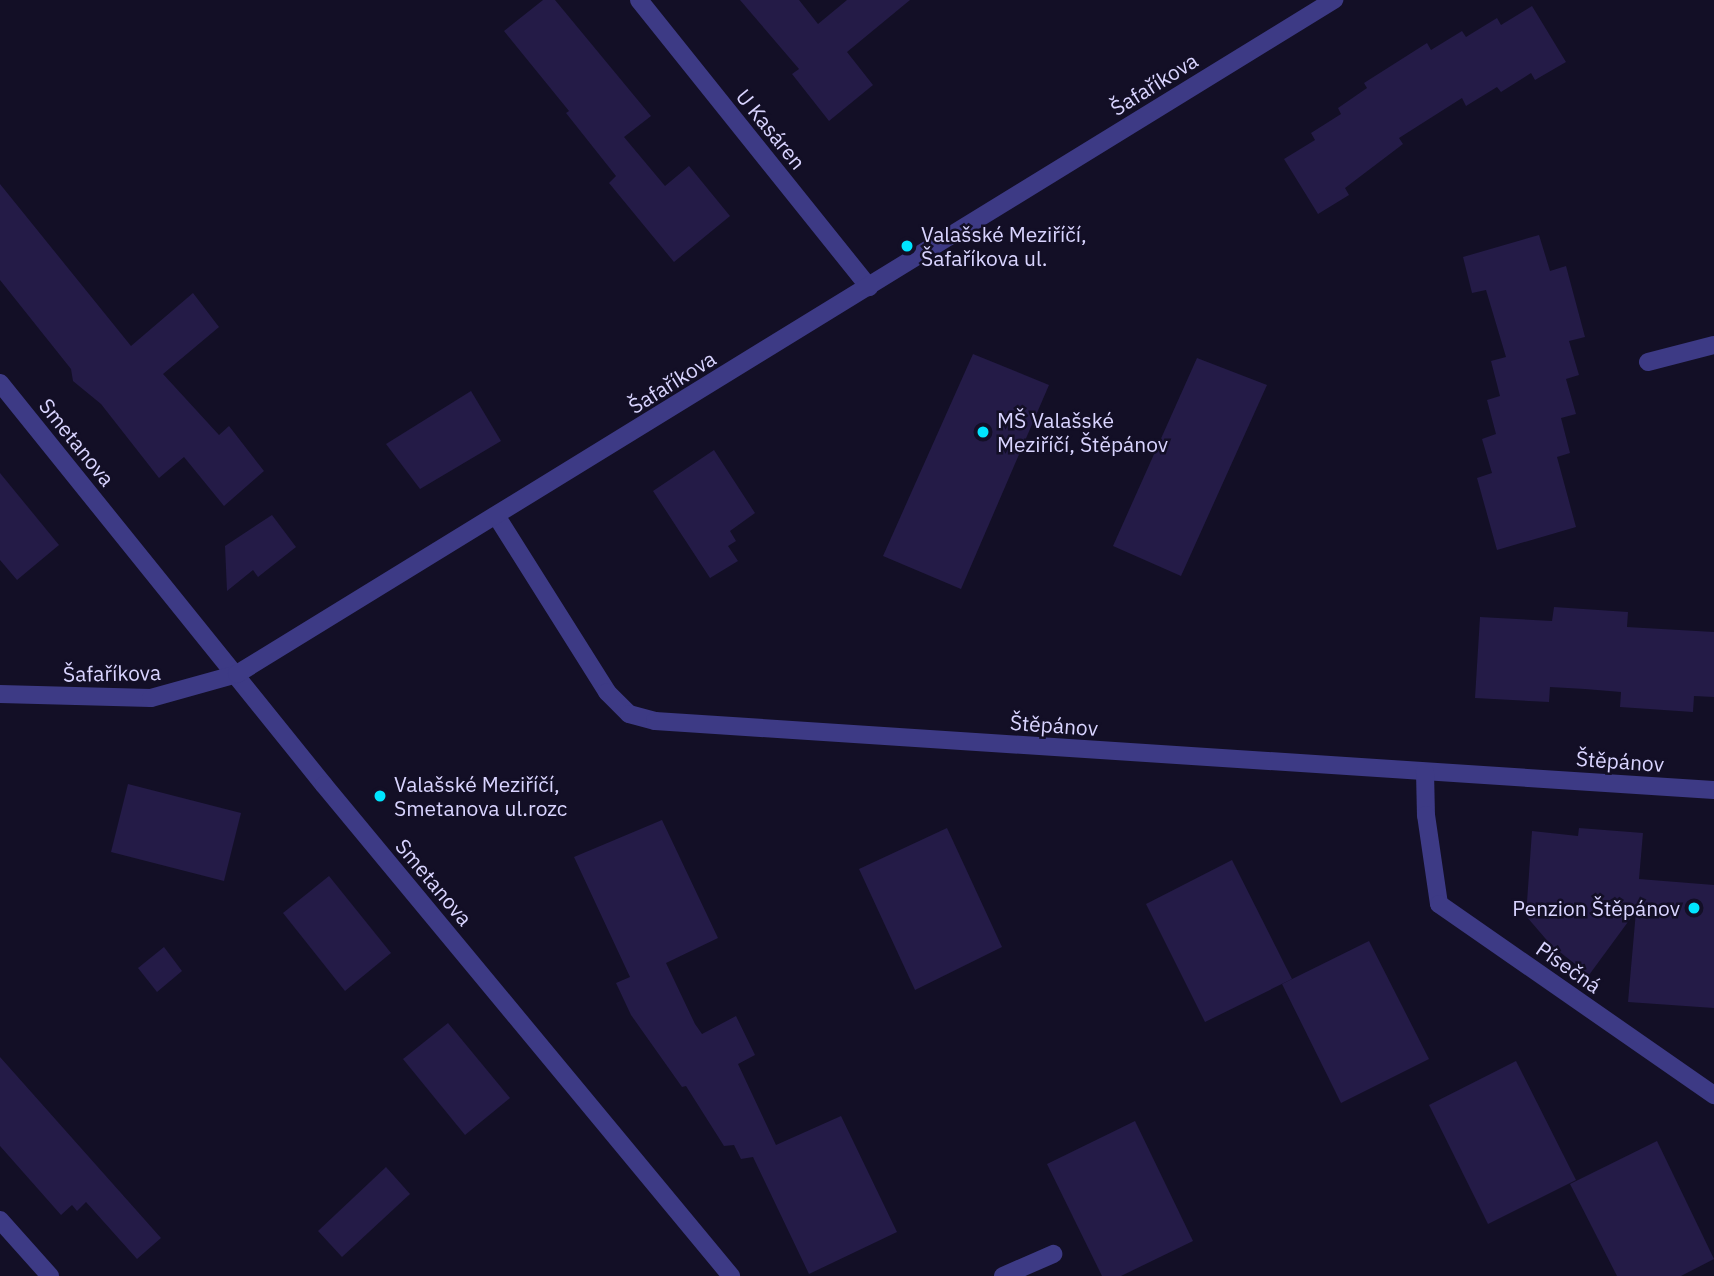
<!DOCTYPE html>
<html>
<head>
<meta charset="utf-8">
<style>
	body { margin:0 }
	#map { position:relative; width:1714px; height:1276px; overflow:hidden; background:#130f26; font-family:"IBM Plex Sans",sans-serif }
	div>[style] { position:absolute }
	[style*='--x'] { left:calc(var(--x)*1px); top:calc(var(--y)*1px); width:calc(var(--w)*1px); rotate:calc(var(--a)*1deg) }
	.building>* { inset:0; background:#241b47 }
	.minor>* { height:18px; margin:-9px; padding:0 9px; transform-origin:9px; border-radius:9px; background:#3d3a85 }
	.dots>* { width:19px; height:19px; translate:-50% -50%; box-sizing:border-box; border:4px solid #130f26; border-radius:50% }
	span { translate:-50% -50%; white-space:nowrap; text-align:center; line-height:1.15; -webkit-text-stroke:5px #130f26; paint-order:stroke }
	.street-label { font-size:21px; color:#d9d4ff }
	.poi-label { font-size:21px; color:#d9d4ff }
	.left { translate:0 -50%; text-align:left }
	.right { translate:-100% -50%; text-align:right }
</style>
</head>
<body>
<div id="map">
	<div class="building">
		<i style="clip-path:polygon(543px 0,555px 0,651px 116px,624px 137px,665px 186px,689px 166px,730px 216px,674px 262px,609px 183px,616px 176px,566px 113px,569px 111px,504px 31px)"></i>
		<i style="clip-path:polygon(740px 0,799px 0,818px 24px,847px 0,910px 0,847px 52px,873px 85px,829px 121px,792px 74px,799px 69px)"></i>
		<i style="clip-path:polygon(1532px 6px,1566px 62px,1535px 80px,1531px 73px,1501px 92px,1497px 87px,1466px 106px,1462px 98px,1399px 138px,1403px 144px,1345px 188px,1349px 195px,1318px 214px,1284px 159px,1315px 140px,1311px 133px,1341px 114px,1338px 108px,1367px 88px,1364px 83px,1427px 43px,1431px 50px,1462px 31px,1466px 37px,1497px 18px,1501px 25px)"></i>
		<i style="clip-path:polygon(0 184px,131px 346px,193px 293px,219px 327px,163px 374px,219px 435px,229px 426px,264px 471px,224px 506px,184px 457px,159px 478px,101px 404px,73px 381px,71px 369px,0 280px)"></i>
		<i style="clip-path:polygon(1539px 235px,1550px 271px,1566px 266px,1585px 337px,1569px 341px,1579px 375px,1566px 379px,1576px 414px,1561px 418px,1570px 453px,1557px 457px,1576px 527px,1497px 550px,1477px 478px,1492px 473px,1482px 439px,1496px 434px,1487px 400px,1500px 396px,1491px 361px,1506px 357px,1486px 290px,1472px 293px,1463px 257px)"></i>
		<i style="clip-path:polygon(973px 354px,1049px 385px,961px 589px,883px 556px)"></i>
		<i style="clip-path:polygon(1197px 358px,1267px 385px,1181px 576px,1113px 546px)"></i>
		<i style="clip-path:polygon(471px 391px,501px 441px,420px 489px,386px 444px)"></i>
		<i style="clip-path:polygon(714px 450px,755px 513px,730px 531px,736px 541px,728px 546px,738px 561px,710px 578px,653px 491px)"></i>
		<i style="clip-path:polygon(0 473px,59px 545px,17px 580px,0 560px)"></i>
		<i style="clip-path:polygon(272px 515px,296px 547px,258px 577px,253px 570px,227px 591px,225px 546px)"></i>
		<i style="clip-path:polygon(1554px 607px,1628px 612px,1627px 627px,1714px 632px,1714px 697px,1694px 696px,1693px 712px,1620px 707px,1621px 692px,1585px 689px,1550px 687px,1549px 702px,1475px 698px,1480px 617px,1552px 621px)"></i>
		<i style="clip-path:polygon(128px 784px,241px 813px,224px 881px,111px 852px)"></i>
		<i style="clip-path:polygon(662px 820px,718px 938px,666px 963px,695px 1024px,702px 1034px,736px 1016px,755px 1055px,738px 1064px,776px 1145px,841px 1116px,897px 1232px,809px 1274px,753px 1157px,741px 1159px,734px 1145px,724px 1146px,686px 1086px,682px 1087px,631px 1015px,616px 983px,630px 977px,574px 857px)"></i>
		<i style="clip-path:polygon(947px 828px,1002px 947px,915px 990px,859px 869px)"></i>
		<i style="clip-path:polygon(1579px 828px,1643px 833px,1639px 879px,1714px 885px,1714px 1008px,1628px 1002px,1636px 911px,1589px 975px,1551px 945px,1526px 916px,1532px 831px,1578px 836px)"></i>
		<i style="clip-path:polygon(1232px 860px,1292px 979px,1205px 1022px,1146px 904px)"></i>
		<i style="clip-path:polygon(329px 876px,391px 953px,345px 991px,283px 913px)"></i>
		<i style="clip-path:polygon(1369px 941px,1429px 1059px,1341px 1103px,1282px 984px)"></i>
		<i style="clip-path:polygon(164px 947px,182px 971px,157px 992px,138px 968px)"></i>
		<i style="clip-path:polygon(448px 1023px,510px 1098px,465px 1135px,403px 1059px)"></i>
		<i style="clip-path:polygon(0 1057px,161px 1238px,137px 1259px,86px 1202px,77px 1211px,72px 1205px,61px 1215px,0 1146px)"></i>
		<i style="clip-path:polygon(1516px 1061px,1576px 1180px,1488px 1224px,1429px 1105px)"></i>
		<i style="clip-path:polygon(1135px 1121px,1193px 1241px,1121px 1276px,1102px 1276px,1047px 1164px)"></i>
		<i style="clip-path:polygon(1657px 1141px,1714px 1259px,1681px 1276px,1617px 1276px,1570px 1184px)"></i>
		<i style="clip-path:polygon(386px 1167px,410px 1194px,342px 1257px,318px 1231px)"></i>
	</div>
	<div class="minor">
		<i style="--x:639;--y:0;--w:368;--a:51.3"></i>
		<i style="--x:1648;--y:362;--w:68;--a:-14.4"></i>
		<i style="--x:0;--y:383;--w:516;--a:51.13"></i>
		<i style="--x:324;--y:785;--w:638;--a:50.34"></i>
		<i style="--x:497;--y:517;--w:207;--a:57.8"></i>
		<i style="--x:607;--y:692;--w:31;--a:45"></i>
		<i style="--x:629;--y:714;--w:27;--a:15"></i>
		<i style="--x:655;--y:721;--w:1061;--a:3.73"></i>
		<i style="--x:0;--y:694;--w:151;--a:1.5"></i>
		<i style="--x:151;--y:698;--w:89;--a:-15.6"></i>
		<i style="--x:237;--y:674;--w:1288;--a:-31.57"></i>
		<i style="--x:1425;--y:772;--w:43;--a:88.7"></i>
		<i style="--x:1426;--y:815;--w:90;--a:81.7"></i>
		<i style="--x:1439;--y:904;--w:335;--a:34.8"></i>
		<i style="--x:0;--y:1220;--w:75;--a:48.2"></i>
		<i style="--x:1003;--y:1276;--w:55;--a:-23.7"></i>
	</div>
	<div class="dots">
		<i style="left:907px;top:246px;background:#00e5ff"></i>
		<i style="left:983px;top:432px;background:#00e5ff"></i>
		<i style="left:380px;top:796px;background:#00e5ff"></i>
		<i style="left:1694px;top:908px;background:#00e5ff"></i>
	</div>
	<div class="street-label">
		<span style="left:1154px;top:84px;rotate:-32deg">Šafaříkova</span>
		<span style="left:771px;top:129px;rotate:51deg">U Kasáren</span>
		<span style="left:672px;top:382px;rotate:-32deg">Šafaříkova</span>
		<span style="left:77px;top:442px;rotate:51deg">Smetanova</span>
		<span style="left:112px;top:673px;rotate:-1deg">Šafaříkova</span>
		<span style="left:1054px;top:725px;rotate:4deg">Štěpánov</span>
		<span style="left:1620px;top:761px;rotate:4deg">Štěpánov</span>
		<span style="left:434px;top:882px;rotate:50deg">Smetanova</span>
		<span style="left:1569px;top:967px;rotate:35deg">Písečná</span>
	</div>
	<div class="poi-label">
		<span class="left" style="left:921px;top:246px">Valašské Meziříčí,<br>Šafaříkova ul.</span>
		<span class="left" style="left:997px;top:432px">MŠ Valašské<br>Meziříčí, Štěpánov</span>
		<span class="left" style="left:394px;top:796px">Valašské Meziříčí,<br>Smetanova ul.rozc</span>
		<span class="right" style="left:1680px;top:908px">Penzion Štěpánov</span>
	</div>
</div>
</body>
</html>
